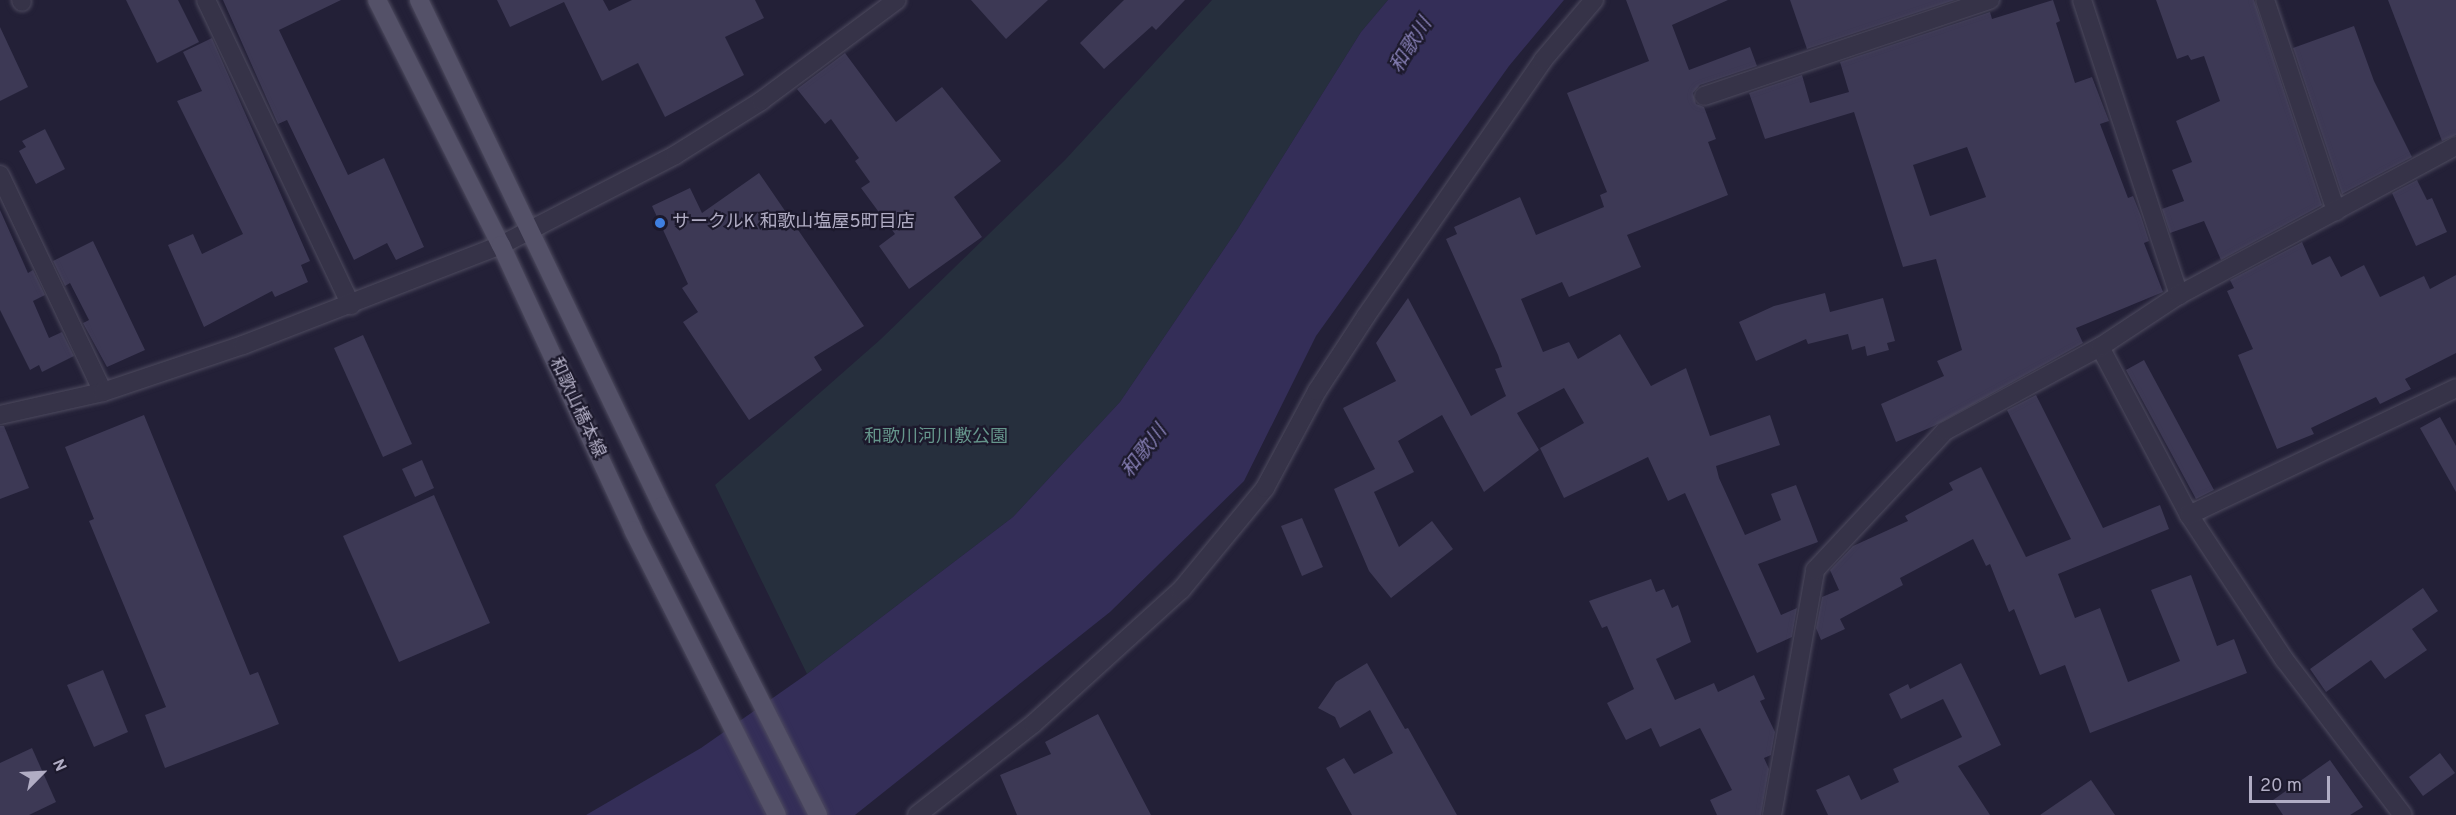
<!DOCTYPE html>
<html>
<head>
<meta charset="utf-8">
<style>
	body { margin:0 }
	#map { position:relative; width:2456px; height:815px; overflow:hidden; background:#232037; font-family:Overpass,"Noto Sans JP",sans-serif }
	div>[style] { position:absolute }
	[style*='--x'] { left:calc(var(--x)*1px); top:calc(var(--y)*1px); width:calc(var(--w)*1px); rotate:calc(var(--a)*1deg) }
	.green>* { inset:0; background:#262f3d }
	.water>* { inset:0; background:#342e58 }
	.building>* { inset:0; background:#3d3955 }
	.roads { filter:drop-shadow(0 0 2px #4e4b5f) drop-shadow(0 0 2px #4e4b5f) }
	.minor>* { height:18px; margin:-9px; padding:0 9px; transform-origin:9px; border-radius:9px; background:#363348 }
	.major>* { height:18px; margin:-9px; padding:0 9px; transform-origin:9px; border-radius:9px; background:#545168 }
	.dots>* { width:16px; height:16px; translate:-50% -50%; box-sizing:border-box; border:3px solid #1c192c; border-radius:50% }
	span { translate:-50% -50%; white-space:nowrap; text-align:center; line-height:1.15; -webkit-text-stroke:4.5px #1c192c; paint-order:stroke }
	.poi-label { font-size:18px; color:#b1adc4 }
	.left { translate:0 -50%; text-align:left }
	.street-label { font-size:18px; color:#b1adc4 }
	.park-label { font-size:18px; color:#65958b }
	.water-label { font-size:20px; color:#847db2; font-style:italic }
	.north { position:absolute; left:12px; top:743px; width:60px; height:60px; -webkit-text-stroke:4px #1c192c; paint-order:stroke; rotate:66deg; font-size:16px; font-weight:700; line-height:24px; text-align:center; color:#b1adc4 }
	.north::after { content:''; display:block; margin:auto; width:21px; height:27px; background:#b1adc4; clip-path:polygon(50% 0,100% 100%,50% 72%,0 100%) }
	.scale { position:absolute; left:2249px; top:776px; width:81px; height:27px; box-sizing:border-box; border:3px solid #b1adc4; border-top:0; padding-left:8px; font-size:18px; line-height:21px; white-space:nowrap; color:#b1adc4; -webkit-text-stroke:4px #1c192c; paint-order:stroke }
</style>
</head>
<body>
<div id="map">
	<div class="green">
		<i style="clip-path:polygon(1212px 0,1388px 0,1361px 32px,1237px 230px,1120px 402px,1013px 517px,807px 674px,715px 485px,881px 339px,1065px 160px)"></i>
	</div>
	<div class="water">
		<i style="clip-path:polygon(1388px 0,1564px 0,1509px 66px,1316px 336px,1244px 481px,1110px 612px,855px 815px,586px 815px,701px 748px,807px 674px,1013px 517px,1120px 402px,1237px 230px,1361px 32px)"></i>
	</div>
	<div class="building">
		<i style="clip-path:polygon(126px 0,178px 0,199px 42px,157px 63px)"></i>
		<i style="clip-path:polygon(223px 0,341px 0,279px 30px,348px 175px,384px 158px,424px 247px,396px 260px,387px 243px,354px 260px,287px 120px,278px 124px)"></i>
		<i style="clip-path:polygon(497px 0,603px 0,609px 11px,632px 0,755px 0,764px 18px,725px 37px,744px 75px,665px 117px,638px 63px,602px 81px,564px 2px,510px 27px)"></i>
		<i style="clip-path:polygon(971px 0,1048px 0,1006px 39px)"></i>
		<i style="clip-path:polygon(1124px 0,1185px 0,1156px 30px,1152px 26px,1104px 69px,1080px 43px)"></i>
		<i style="clip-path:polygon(1626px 0,1728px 0,1672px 25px,1689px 70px,1750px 47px,1757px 66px,1700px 85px,1693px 93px,1696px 104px,1704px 107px,1716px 139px,1708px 142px,1728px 195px,1627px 235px,1641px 267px,1569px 297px,1562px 282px,1521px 299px,1543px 352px,1569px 342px,1578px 359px,1620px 334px,1651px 386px,1686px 368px,1710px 436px,1770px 415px,1780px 445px,1716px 466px,1719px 478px,1745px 535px,1781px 520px,1771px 494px,1796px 485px,1818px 542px,1758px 564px,1781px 615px,1797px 608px,1792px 637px,1757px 653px,1685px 493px,1668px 501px,1648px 457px,1564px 498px,1540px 448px,1584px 423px,1564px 388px,1517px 413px,1539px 450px,1484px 492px,1442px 415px,1398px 441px,1414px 472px,1374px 492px,1399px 547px,1432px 521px,1453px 549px,1391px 598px,1369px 571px,1334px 489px,1375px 469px,1343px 408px,1396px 381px,1376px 343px,1408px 298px,1471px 416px,1506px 396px,1495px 369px,1502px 367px,1498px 355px,1446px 239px,1457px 234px,1454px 227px,1520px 197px,1536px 235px,1604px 207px,1600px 195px,1607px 192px,1567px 93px,1649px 61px)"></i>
		<i style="clip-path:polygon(1790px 0,1955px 0,1807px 49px)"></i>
		<i style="clip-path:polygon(evenodd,2053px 0,2060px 21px,2056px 23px,2075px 83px,2092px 77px,2109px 121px,2100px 124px,2128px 198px,2133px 196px,2141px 216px,2149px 241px,2144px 243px,2163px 292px,2076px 328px,2083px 343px,1934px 426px,1896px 442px,1881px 404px,1944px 376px,1937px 361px,1962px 350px,1936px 259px,1903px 267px,1854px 112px,1765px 139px,1749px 93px,1802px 75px,1810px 103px,1849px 92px,1840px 62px,1990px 12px,1992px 19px,2053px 0,1967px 147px,1986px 197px,1930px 216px,1913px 165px,1967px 147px)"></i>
		<i style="clip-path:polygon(2156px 0,2254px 0,2322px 205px,2221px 260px,2204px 221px,2170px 233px,2162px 209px,2184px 201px,2172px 170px,2192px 162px,2176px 121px,2220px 101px,2204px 56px,2191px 60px,2188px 55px,2177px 59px)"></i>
		<i style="clip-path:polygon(2388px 0,2456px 0,2456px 135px,2442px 141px)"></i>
		<i style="clip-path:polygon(2354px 26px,2374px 81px,2412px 157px,2342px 194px,2293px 48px)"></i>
		<i style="clip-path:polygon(0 27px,28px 87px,0 101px)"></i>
		<i style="clip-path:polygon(212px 38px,310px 261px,301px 265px,308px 282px,275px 297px,272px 291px,204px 327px,168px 245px,193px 234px,202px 254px,243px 234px,177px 101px,202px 91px,183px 52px)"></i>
		<i style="clip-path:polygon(845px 53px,896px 122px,942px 87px,1001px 161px,954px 197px,982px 237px,909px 289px,879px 246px,895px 234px,861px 188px,870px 182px,855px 161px,859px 158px,831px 119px,825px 124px,797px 89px)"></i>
		<i style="clip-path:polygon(45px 129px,65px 169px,36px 184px,19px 151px,26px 147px,22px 141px)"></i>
		<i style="clip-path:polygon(759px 173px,864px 326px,814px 357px,822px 370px,749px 420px,683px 322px,698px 312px,682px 288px,688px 284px,652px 206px,690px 188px,702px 213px)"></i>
		<i style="clip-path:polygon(2417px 180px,2427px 200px,2432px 198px,2447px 232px,2416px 246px,2392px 193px)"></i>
		<i style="clip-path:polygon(0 210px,28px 273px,33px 270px,45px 295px,33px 301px,49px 338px,62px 332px,74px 356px,42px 372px,39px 365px,30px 370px,0 310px)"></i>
		<i style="clip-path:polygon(93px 241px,145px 350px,107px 367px,83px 323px,89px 320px,70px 283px,65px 286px,53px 261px)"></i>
		<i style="clip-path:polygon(2302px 242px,2312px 265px,2330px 256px,2341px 277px,2364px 265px,2380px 297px,2424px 276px,2430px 289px,2456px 275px,2456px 353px,2405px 379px,2411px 389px,2380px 404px,2376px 397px,2311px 428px,2314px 434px,2277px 449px,2238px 355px,2253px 349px,2227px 291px,2234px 288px,2230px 280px)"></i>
		<i style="clip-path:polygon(1825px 293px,1830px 312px,1883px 298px,1895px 341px,1887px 343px,1889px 350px,1867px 356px,1865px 346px,1852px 350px,1848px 334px,1808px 344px,1806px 339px,1756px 361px,1739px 322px,1774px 306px)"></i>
		<i style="clip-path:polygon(363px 335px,412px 444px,383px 457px,334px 348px)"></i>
		<i style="clip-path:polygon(2144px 360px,2214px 490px,2196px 499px,2126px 370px)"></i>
		<i style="clip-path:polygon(2036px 395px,2103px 528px,2160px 505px,2169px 529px,2058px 574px,2075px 618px,2100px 608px,2128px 682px,2180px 661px,2151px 590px,2191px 575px,2217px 646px,2234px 639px,2247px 673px,2090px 733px,2065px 665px,2040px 675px,2014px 609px,2009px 612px,1990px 564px,1986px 566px,1973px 539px,1900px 578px,1903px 585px,1840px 619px,1845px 629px,1821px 640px,1816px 628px,1822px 597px,1839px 590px,1830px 570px,1853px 546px,1908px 521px,1905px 516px,1953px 490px,1949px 483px,1981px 467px,2026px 557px,2071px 539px,2007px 410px)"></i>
		<i style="clip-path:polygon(144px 415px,250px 675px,258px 672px,279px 724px,165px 768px,145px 715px,166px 707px,89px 521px,94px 519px,65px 447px)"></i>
		<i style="clip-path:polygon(2440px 417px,2456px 446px,2456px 492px,2420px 428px)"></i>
		<i style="clip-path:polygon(0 426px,4px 426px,29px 488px,0 499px)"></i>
		<i style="clip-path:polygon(422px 460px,434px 488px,415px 497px,402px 469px)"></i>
		<i style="clip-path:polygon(434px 495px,490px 623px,399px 662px,343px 536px)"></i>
		<i style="clip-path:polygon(1302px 518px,1323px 567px,1302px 576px,1281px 526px)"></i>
		<i style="clip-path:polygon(1651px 579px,1656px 592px,1664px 589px,1672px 608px,1678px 605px,1691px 642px,1656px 659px,1675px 700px,1714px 683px,1718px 692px,1754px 675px,1765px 699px,1760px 701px,1775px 732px,1771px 755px,1764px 758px,1769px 769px,1761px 815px,1717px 815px,1710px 800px,1732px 790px,1700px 728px,1660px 747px,1651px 728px,1626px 740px,1607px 703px,1634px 689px,1607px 626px,1602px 628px,1589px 601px)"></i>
		<i style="clip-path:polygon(2423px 588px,2438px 611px,2412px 629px,2427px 650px,2385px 679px,2371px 660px,2326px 692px,2310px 669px)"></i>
		<i style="clip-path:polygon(1367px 663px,1405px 729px,1408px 728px,1457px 815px,1352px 815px,1326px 768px,1344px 758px,1354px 774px,1393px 753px,1370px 710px,1340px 728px,1335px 717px,1318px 708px,1336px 682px)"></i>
		<i style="clip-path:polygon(1961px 663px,2001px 745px,1958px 766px,1990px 815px,1828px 815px,1816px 790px,1849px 775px,1861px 800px,1899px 782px,1893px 769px,1962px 737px,1943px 699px,1901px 719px,1889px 694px,1908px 684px,1910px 689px)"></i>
		<i style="clip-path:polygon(103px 670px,128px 732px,94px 747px,67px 685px)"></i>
		<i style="clip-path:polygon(1098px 714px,1151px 815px,1017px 815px,1000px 775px,1051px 754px,1045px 742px)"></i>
		<i style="clip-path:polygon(32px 748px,56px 802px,29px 815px,0 815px,0 763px)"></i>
		<i style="clip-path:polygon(2440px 753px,2455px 773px,2423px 796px,2409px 777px)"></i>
		<i style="clip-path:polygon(2330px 760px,2363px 807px,2350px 815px,2283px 815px,2273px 800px)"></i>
		<i style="clip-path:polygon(2091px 780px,2115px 815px,2040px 815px)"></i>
	</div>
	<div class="roads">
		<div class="minor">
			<i style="--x:21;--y:0;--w:2;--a:63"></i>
			<i style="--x:206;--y:0;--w:338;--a:64.6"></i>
			<i style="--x:2082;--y:0;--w:311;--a:71.8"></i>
			<i style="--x:2265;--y:0;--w:223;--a:71.4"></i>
			<i style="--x:1704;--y:96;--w:302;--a:-18.6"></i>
			<i style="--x:0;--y:175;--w:240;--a:64.6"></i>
			<i style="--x:2100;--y:347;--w:190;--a:62.1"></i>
			<i style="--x:2189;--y:515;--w:173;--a:56.6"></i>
			<i style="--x:2284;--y:659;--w:196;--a:52.7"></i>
			<i style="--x:0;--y:415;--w:106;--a:-12.6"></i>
			<i style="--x:103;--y:392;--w:148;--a:-18.6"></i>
			<i style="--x:243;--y:345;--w:277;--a:-21.2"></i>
			<i style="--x:501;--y:245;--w:196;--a:-27.3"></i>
			<i style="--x:675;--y:155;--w:102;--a:-32.1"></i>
			<i style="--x:761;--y:101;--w:169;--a:-36.6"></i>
			<i style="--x:2189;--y:515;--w:296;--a:-25.4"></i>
			<i style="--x:917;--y:815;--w:147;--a:-38.1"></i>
			<i style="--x:1033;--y:724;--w:200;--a:-42.2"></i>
			<i style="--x:1181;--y:590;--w:132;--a:-50.5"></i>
			<i style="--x:1265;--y:488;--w:110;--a:-61.8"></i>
			<i style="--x:1317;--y:391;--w:90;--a:-56.8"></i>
			<i style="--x:1366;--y:316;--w:311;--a:-55.3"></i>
			<i style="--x:1543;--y:60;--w:79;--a:-49.6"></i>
			<i style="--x:1772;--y:815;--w:249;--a:-80"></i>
			<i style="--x:1815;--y:570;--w:190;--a:-46.9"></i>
			<i style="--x:1945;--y:431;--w:176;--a:-28.5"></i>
			<i style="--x:2100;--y:347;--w:95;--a:-33.4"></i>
			<i style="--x:2179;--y:295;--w:315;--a:-28.3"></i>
		</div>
		<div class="major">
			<i style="--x:377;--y:0;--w:275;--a:63.2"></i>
			<i style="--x:501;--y:245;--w:314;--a:65.1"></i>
			<i style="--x:633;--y:530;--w:319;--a:63.2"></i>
			<i style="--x:419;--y:0;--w:561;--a:64.35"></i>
			<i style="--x:662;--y:506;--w:346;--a:63.2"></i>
		</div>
	</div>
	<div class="dots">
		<i style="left:660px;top:223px;background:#3f7fe0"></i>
	</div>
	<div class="poi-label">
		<span class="left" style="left:672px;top:223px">サークルK 和歌山塩屋5町目店</span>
	</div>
	<div class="street-label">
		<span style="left:576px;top:408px;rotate:65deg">和歌山橋本線</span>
	</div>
	<div class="park-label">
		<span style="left:936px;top:438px">和歌川河川敷公園</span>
	</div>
	<div class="water-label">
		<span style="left:1412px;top:46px;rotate:-58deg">和歌川</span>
		<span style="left:1145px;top:452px;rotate:-52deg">和歌川</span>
	</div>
	<div class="north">N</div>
	<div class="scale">20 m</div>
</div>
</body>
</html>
